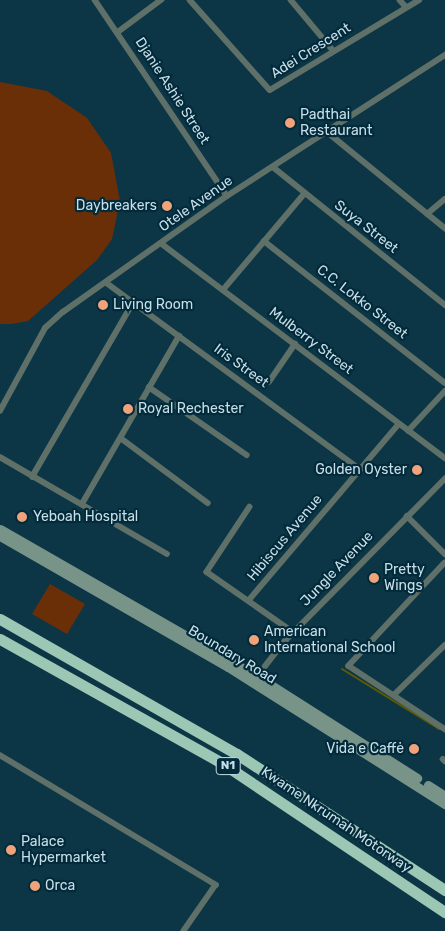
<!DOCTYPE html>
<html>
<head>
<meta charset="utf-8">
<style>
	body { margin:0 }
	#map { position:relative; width:445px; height:931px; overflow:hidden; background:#0c3645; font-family:Rubik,sans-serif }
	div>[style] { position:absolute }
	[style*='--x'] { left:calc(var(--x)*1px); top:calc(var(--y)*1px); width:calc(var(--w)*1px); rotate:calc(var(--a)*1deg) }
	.green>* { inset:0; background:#6b2f08 }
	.stream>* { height:2px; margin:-1px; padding:0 1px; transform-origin:1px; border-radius:1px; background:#5d5b00 }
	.street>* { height:5.5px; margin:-2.75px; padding:0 2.75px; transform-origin:2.75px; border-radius:2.75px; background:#5f7069 }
	.secondary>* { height:9px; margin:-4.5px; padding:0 4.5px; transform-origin:4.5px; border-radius:4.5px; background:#789388 }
	.highway>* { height:11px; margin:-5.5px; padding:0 5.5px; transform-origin:5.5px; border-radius:5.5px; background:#9cc7b5 }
	.dots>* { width:14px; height:14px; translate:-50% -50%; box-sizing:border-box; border:2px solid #012b3b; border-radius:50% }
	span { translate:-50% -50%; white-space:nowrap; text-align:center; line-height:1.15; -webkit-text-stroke:4.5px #012b3b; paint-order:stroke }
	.shield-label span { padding:1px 4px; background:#012b3b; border:1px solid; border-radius:4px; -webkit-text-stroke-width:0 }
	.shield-label { font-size:12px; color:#cadee8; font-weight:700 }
	.street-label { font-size:14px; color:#cadee8 }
	.poi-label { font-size:14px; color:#cadee8 }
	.left { translate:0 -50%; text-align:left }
	.right { translate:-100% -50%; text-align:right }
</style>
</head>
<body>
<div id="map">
	<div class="green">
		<i style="clip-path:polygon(0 82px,47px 91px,87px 118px,111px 153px,120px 201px,112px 239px,97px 260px,28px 321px,11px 324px,0 324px)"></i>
		<i style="clip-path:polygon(50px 584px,85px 604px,67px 634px,32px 614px)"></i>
	</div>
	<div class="stream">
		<i style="--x:342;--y:669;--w:114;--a:31.7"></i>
	</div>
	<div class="street">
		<i style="--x:95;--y:0;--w:236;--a:56"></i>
		<i style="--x:190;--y:0;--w:120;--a:48.4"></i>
		<i style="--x:270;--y:90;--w:174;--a:-31.1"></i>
		<i style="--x:291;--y:0;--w:65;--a:50"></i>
		<i style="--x:400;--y:0;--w:9;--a:49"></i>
		<i style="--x:118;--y:32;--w:54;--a:-36.7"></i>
		<i style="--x:326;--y:131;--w:154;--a:39.2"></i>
		<i style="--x:273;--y:167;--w:221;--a:38.7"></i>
		<i style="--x:427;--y:214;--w:23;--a:-40"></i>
		<i style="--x:264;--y:241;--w:230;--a:38.1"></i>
		<i style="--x:162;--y:244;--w:355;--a:37.1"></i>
		<i style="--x:108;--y:284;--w:313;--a:36.3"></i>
		<i style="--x:223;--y:290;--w:126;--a:-49.8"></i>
		<i style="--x:269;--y:382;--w:46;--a:-55.6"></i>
		<i style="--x:149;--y:387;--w:119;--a:34.8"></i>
		<i style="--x:0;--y:411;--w:94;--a:-61.5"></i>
		<i style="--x:45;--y:328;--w:24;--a:-42"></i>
		<i style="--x:63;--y:312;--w:201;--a:-35.3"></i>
		<i style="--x:227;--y:196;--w:260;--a:-32.9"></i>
		<i style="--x:408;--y:431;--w:54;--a:-47.2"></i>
		<i style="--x:122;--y:439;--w:107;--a:36.7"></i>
		<i style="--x:0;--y:457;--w:193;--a:30.1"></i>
		<i style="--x:32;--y:477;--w:203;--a:-59.9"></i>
		<i style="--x:82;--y:504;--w:194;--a:-60"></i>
		<i style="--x:250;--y:507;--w:78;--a:123.5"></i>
		<i style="--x:207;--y:572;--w:105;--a:34.9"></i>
		<i style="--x:407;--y:516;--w:54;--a:45"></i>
		<i style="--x:445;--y:563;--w:141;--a:133"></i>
		<i style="--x:349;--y:666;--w:115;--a:33.3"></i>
		<i style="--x:249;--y:600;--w:231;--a:-49.6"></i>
		<i style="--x:256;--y:678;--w:44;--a:-52.4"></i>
		<i style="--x:283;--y:643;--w:231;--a:-45.4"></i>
		<i style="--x:394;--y:695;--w:71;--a:-44.4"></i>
		<i style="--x:0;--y:755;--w:252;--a:31"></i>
		<i style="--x:216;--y:885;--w:56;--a:124.8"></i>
		<i style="--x:443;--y:759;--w:3;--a:45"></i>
	</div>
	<div class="secondary">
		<i style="--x:0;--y:529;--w:296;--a:29.8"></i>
		<i style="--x:257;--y:676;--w:190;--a:32.5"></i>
		<i style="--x:0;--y:536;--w:263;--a:29.9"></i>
		<i style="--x:228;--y:667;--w:257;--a:32.3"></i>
		<i style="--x:428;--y:785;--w:20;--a:33"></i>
	</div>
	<div class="highway">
		<i style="--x:0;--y:619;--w:273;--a:29.7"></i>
		<i style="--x:237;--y:754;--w:249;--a:33.2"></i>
		<i style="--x:0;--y:639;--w:258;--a:29.2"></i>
		<i style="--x:225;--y:765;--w:265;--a:33.8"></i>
	</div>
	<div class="dots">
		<i style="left:290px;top:123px;background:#f0a27a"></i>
		<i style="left:167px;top:206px;background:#f0a27a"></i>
		<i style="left:103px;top:305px;background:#f0a27a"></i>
		<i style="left:128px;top:409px;background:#f0a27a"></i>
		<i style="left:417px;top:470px;background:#f0a27a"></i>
		<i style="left:22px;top:517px;background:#f0a27a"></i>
		<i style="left:374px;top:578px;background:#f0a27a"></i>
		<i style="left:254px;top:640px;background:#f0a27a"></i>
		<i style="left:414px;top:749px;background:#f0a27a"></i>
		<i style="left:11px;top:850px;background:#f0a27a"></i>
		<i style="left:35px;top:886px;background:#f0a27a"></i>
	</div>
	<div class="shield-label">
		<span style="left:228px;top:766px">N1</span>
	</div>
	<div class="street-label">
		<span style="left:311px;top:51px;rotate:-32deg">Adei Crescent</span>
		<span style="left:172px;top:91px;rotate:57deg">Djanie Ashie Street</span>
		<span style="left:196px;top:204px;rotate:-35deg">Otele Avenue</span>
		<span style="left:366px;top:227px;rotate:38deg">Suya Street</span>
		<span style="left:362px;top:302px;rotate:38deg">C.C. Lokko Street</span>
		<span style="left:311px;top:341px;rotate:37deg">Mulberry Street</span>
		<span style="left:241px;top:366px;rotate:36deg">Iris Street</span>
		<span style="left:285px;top:538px;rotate:-50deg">Hibiscus Avenue</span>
		<span style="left:337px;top:569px;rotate:-46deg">Jungle Avenue</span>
		<span style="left:232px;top:655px;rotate:31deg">Boundary Road</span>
		<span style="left:336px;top:820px;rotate:34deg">Kwame Nkrumah Motorway</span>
	</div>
	<div class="poi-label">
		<span class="left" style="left:300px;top:123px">Padthai<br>Restaurant</span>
		<span class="right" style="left:157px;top:206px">Daybreakers</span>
		<span class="left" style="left:113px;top:305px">Living Room</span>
		<span class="left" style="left:138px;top:409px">Royal Rechester</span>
		<span class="right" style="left:407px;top:470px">Golden Oyster</span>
		<span class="left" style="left:33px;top:517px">Yeboah Hospital</span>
		<span class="left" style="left:384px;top:578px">Pretty<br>Wings</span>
		<span class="left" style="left:264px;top:640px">American<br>International School</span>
		<span class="right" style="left:404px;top:749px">Vida e Caffė</span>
		<span class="left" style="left:21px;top:850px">Palace<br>Hypermarket</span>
		<span class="left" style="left:45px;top:886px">Orca</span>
	</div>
</div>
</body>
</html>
